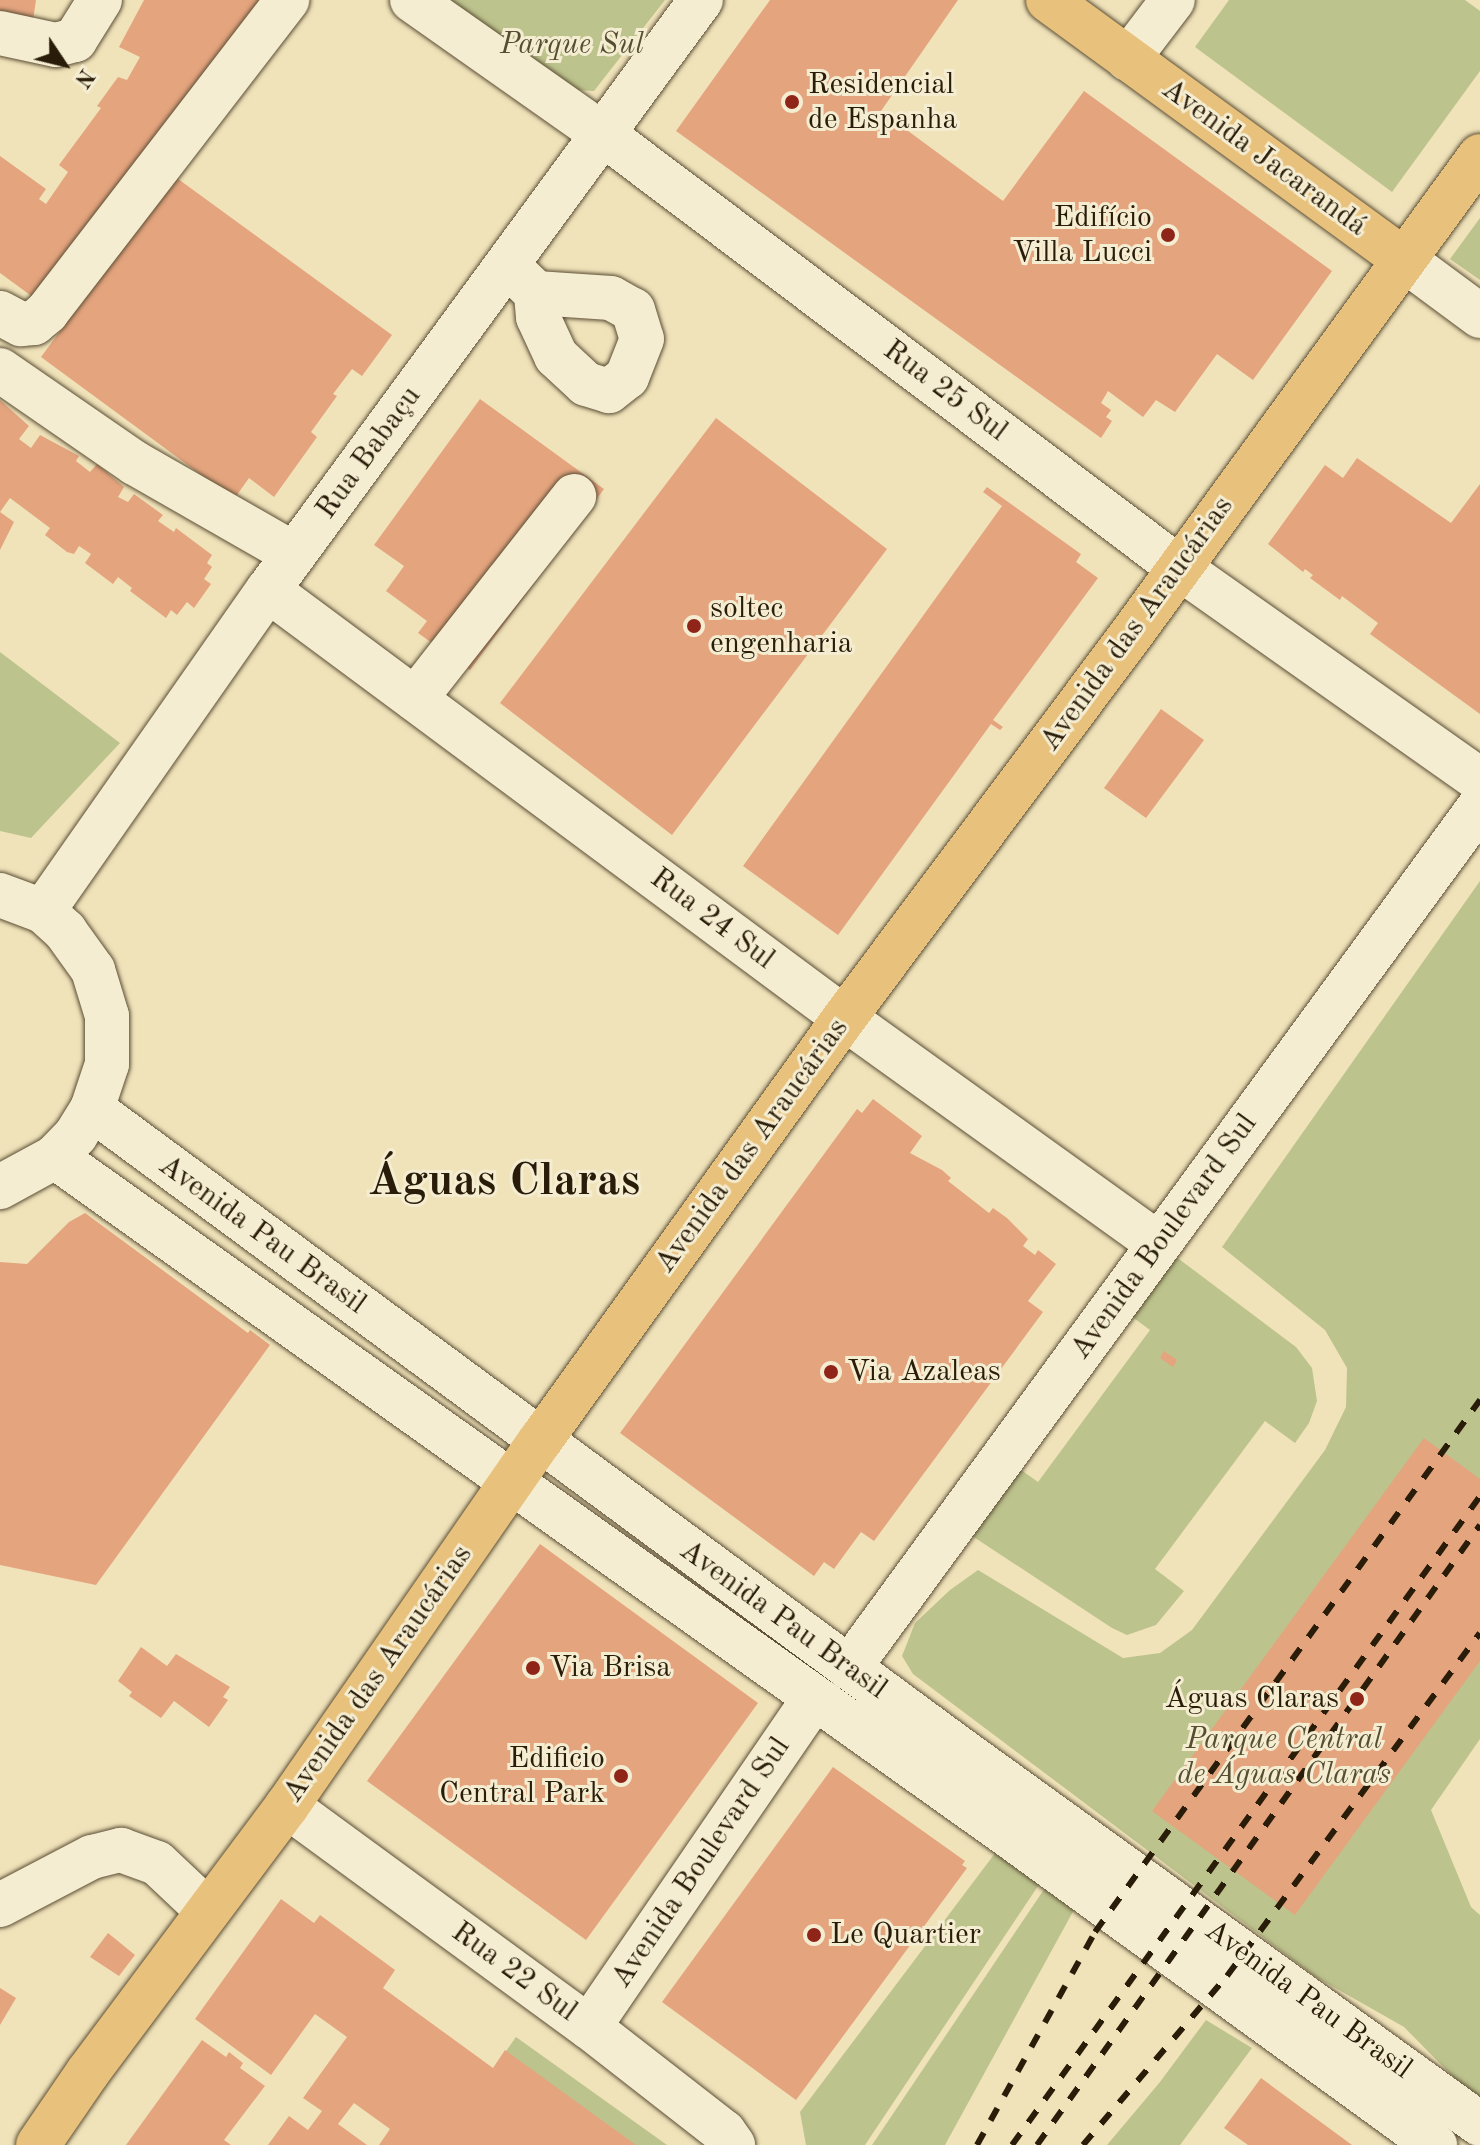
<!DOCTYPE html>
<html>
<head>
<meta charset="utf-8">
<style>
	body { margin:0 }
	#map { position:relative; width:1480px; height:2145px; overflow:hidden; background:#f0e3ba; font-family:"Old Standard TT",serif }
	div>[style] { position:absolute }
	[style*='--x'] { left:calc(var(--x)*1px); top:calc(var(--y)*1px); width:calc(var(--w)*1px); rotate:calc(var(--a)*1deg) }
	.green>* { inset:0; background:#bdc38d }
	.building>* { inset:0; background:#e4a47e }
	.roads { filter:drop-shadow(0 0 2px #5b4e35) drop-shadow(0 0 2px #5b4e35) }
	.minor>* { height:44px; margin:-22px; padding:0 22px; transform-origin:22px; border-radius:22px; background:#f5edd2 }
	.major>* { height:44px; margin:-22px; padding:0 22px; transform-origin:22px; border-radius:22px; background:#e8c27d }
	.rail>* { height:6px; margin-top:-3px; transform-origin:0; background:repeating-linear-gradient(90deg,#291c09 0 14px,transparent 0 28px) }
	.dots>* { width:22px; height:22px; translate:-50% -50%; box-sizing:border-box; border:4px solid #f5edd2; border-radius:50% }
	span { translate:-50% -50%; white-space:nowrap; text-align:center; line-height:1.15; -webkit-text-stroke:6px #f5edd2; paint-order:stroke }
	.park-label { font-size:30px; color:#554e31; font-style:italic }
	.poi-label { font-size:30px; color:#291c09 }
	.left { translate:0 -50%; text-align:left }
	.right { translate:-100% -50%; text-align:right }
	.street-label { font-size:30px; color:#291c09 }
	.town-label { font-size:46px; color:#291c09; font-weight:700 }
	.north { position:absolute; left:24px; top:24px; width:80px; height:80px; -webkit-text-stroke:6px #f5edd2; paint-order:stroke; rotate:125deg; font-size:22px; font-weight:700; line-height:32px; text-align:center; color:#291c09 }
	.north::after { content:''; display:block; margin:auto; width:28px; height:36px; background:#291c09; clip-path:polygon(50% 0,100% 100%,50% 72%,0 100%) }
</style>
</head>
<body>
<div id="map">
	<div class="green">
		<i style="clip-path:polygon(435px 0,665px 0,594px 91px,558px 89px)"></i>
		<i style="clip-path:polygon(1229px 0,1465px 0,1480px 11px,1480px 71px,1392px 192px,1195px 47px)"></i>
		<i style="clip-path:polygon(1480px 218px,1480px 280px,1450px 259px)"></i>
		<i style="clip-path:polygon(0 652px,120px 743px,31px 838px,0 831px)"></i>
		<i style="clip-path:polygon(1480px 881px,1480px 1739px,1431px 1810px,1471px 1907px,1480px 1915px,1480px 2104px,1404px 2027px,1316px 1977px,913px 1674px,902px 1656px,915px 1623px,950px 1590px,978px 1570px,1123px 1658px,1160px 1653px,1192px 1630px,1325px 1450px,1346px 1407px,1347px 1368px,1325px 1330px,1222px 1247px)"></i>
		<i style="clip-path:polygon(1159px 1244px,1296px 1347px,1312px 1368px,1317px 1401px,1309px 1423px,1295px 1443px,1265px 1421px,1155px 1569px,1184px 1591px,1156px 1625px,1127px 1635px,1112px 1628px,954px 1524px,1003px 1457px,1038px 1482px,1150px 1330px,1116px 1305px)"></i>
		<i style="clip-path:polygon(1002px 1844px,1044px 1877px,865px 2145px,806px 2145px,800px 2112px)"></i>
		<i style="clip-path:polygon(1045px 1888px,1075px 1908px,945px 2145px,872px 2145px)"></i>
		<i style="clip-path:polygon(1206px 2020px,1252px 2048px,1180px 2145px,1107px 2145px,1160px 2082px)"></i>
		<i style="clip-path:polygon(516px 2037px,667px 2145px,618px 2145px,499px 2061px)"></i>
	</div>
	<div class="building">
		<i style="clip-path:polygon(0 0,36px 0,32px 27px,0 12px)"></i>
		<i style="clip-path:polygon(144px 0,267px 0,52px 311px,0 273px,0 156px,46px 189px,39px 199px,46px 204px,68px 172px,59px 165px,101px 108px,97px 106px,118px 77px,127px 80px,140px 57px,119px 47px)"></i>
		<i style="clip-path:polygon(770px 0,958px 0,881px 111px,1003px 201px,1084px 91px,1332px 271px,1253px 380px,1217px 354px,1175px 412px,1156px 400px,1143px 417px,1108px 391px,1101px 403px,1111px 410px,1106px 417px,1112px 421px,1101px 438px,676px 131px)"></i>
		<i style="clip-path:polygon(174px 176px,392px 335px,362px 376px,352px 369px,333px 394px,337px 396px,311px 432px,317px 437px,274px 497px,249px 478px,234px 499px,41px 357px)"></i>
		<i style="clip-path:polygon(480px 399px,604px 489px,470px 670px,418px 633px,427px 621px,386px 591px,404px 566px,374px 545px)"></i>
		<i style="clip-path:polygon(0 400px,29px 426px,19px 439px,31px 448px,40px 435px,79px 456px,76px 461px,90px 472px,97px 464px,124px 487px,118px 497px,128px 502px,134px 494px,163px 515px,158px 521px,174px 532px,176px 528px,212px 555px,207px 563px,212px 567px,204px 579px,211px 584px,194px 608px,187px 602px,177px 615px,171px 610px,166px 618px,130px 591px,132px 588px,118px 577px,113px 584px,85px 563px,91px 554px,79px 546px,74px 554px,67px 552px,45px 535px,50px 528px,10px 498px,0 512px)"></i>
		<i style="clip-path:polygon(716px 418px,887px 549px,672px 835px,500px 703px)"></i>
		<i style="clip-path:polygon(1357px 458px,1451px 523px,1480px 484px,1480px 714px,1370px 634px,1378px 623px,1342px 596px,1340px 600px,1310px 578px,1313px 575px,1305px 569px,1303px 572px,1268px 544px,1325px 465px,1343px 478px)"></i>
		<i style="clip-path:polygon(987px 487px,1081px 554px,1076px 562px,1098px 578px,993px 720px,1003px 727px,1000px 730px,991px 724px,838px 935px,743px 866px,1002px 506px,983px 492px)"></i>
		<i style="clip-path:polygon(0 512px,14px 522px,0 550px)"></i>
		<i style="clip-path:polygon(1161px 709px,1204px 740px,1146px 818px,1104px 788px)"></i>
		<i style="clip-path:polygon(873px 1099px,922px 1136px,910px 1153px,942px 1170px,951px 1178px,948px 1181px,989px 1213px,993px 1208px,1007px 1218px,1028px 1239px,1023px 1246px,1035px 1255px,1038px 1250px,1056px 1264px,1028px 1301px,1043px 1312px,874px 1541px,861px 1532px,834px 1569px,824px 1562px,814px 1576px,620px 1433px,857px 1109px,862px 1113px)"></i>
		<i style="clip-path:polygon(85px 1213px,248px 1333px,250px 1330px,270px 1345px,96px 1585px,0 1565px,0 1262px,27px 1264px,69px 1222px)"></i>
		<i style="clip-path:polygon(1164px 1351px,1177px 1360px,1173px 1367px,1160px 1358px)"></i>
		<i style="clip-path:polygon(1424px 1438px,1480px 1479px,1480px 1661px,1295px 1915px,1152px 1811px)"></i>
		<i style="clip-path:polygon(540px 1544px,758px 1703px,586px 1940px,367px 1781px)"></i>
		<i style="clip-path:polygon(141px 1647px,167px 1666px,176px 1654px,230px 1687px,223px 1697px,228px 1700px,209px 1727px,174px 1701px,161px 1718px,129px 1696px,132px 1692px,118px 1681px)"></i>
		<i style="clip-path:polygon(833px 1767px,965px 1861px,962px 1865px,967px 1868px,796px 2100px,662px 2002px)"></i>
		<i style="clip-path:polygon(281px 1899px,314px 1923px,320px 1915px,395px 1970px,383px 1988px,493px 2068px,505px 2050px,636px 2145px,379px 2145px,390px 2129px,354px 2103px,338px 2124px,367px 2145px,268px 2145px,289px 2116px,308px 2130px,322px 2111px,303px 2098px,347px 2037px,315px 2014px,271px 2075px,195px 2019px)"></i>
		<i style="clip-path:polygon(108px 1933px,135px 1955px,119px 1976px,90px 1957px)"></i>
		<i style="clip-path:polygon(0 1988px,16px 1998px,0 2025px)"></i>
		<i style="clip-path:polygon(202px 2040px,226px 2057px,229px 2052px,243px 2063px,240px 2068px,265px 2086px,224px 2140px,231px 2145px,126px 2145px)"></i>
		<i style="clip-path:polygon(1261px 2078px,1352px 2145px,1248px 2145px,1224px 2128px)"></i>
	</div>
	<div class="roads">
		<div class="minor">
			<i style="--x:412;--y:0;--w:233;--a:35.1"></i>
			<i style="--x:603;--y:134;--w:720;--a:36.98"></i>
			<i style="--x:1178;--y:567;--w:370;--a:35.2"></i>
			<i style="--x:0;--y:33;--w:57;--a:12.1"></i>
			<i style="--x:56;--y:45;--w:20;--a:-15"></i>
			<i style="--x:75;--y:40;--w:47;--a:-58"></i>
			<i style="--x:1128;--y:59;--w:74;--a:-52.7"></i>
			<i style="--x:1403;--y:259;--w:96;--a:36.5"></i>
			<i style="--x:507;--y:265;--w:40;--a:44"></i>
			<i style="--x:536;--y:293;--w:75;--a:3.8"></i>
			<i style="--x:611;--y:298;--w:25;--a:29"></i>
			<i style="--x:633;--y:310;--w:30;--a:73"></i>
			<i style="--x:642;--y:339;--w:41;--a:111.5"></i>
			<i style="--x:627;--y:377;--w:23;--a:142"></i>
			<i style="--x:609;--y:391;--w:24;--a:-163"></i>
			<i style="--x:586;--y:384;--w:41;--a:-137"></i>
			<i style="--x:556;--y:356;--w:43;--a:-114.8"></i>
			<i style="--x:538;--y:317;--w:24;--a:-95"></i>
			<i style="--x:0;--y:313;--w:24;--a:28"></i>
			<i style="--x:21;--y:324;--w:13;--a:-4"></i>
			<i style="--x:34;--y:323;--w:17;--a:-40"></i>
			<i style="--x:47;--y:312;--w:394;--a:-52.4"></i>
			<i style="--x:0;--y:370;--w:164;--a:34.6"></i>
			<i style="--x:135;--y:463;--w:183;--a:29.8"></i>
			<i style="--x:268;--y:590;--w:735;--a:36.59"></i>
			<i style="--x:858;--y:1028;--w:370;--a:35.7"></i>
			<i style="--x:415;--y:699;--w:258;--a:-51.9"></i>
			<i style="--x:0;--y:895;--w:46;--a:20.4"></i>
			<i style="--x:43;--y:911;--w:30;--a:42"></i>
			<i style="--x:65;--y:931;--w:48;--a:54.3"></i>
			<i style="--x:93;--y:970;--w:48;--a:73.1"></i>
			<i style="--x:107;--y:1016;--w:48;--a:90"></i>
			<i style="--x:107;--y:1064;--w:47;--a:108.4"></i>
			<i style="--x:92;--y:1109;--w:31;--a:122"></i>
			<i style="--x:76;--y:1135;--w:30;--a:134"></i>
			<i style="--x:55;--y:1157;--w:63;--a:151.4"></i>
			<i style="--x:43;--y:911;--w:392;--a:-55"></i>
			<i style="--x:268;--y:590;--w:732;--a:-53.73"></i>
			<i style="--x:92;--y:1109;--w:1075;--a:36.41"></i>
			<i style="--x:957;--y:1747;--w:645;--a:35.79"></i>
			<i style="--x:55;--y:1157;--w:1170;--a:35.43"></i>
			<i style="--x:1008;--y:1835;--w:528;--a:35.98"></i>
			<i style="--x:849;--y:1668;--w:1068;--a:-53.8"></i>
			<i style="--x:287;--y:1806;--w:374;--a:36.2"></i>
			<i style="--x:589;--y:2027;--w:171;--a:37.9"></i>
			<i style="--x:724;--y:2132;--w:16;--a:55"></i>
			<i style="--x:0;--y:1905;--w:104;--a:-27.6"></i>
			<i style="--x:92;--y:1857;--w:30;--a:-14"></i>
			<i style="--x:121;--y:1850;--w:38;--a:20"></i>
			<i style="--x:157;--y:1863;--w:70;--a:43.3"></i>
			<i style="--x:589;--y:2027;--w:396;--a:-55.6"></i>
		</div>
		<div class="major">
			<i style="--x:1048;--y:0;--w:439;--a:36.1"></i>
			<i style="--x:38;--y:2145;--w:88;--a:-55.6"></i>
			<i style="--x:88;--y:2072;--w:332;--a:-53.2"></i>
			<i style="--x:287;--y:1806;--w:444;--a:-55.3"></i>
			<i style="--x:540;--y:1441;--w:522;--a:-54.27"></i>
			<i style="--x:845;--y:1017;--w:481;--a:-53.2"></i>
			<i style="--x:1133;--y:632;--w:589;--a:-53.91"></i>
		</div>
	</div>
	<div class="rail">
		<i style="--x:977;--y:2145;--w:244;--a:-61"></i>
		<i style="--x:1095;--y:1932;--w:657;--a:-54.11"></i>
		<i style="--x:1012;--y:2145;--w:800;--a:-54.2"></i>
		<i style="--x:1037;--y:2145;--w:762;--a:-54.45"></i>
		<i style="--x:1083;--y:2145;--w:222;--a:-49.6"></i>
		<i style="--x:1227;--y:1976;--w:426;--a:-53.6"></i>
	</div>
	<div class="dots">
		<i style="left:792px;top:102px;background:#8f2418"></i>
		<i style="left:1168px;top:235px;background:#8f2418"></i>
		<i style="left:694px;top:626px;background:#8f2418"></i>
		<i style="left:831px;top:1372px;background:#8f2418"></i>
		<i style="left:533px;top:1668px;background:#8f2418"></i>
		<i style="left:1357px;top:1699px;background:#8f2418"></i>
		<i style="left:621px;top:1776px;background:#8f2418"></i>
		<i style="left:814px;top:1935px;background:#8f2418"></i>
	</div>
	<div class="park-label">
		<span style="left:572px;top:45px">Parque Sul</span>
		<span style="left:1284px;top:1757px">Parque Central<br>de Águas Claras</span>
	</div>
	<div class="poi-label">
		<span class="left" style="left:808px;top:102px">Residencial<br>de Espanha</span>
		<span class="right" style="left:1152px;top:235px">Edifício<br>Villa Lucci</span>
		<span class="left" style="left:710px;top:626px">soltec<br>engenharia</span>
		<span class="left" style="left:847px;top:1372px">Via Azaleas</span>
		<span class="left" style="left:549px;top:1668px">Via Brisa</span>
		<span class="right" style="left:1339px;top:1699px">Águas Claras</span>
		<span class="right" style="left:605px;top:1776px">Edificio<br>Central Park</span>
		<span class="left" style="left:830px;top:1935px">Le Quartier</span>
	</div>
	<div class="street-label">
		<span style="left:1264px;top:158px;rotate:36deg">Avenida Jacarandá</span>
		<span style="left:945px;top:391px;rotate:37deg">Rua 25 Sul</span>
		<span style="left:369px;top:453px;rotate:-54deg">Rua Babaçu</span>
		<span style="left:1137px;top:624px;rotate:-54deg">Avenida das Araucárias</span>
		<span style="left:712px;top:919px;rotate:37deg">Rua 24 Sul</span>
		<span style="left:752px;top:1146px;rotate:-54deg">Avenida das Araucárias</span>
		<span style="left:262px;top:1235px;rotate:36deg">Avenida Pau Brasil</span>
		<span style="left:1164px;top:1237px;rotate:-54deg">Avenida Boulevard Sul</span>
		<span style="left:783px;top:1620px;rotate:36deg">Avenida Pau Brasil</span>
		<span style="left:378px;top:1674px;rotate:-55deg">Avenida das Araucárias</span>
		<span style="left:701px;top:1863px;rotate:-56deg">Avenida Boulevard Sul</span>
		<span style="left:514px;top:1972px;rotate:36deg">Rua 22 Sul</span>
		<span style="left:1308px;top:2000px;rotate:36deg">Avenida Pau Brasil</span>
	</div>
	<div class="town-label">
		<span style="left:504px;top:1182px">Águas Claras</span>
	</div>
	<div class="north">N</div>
</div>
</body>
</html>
